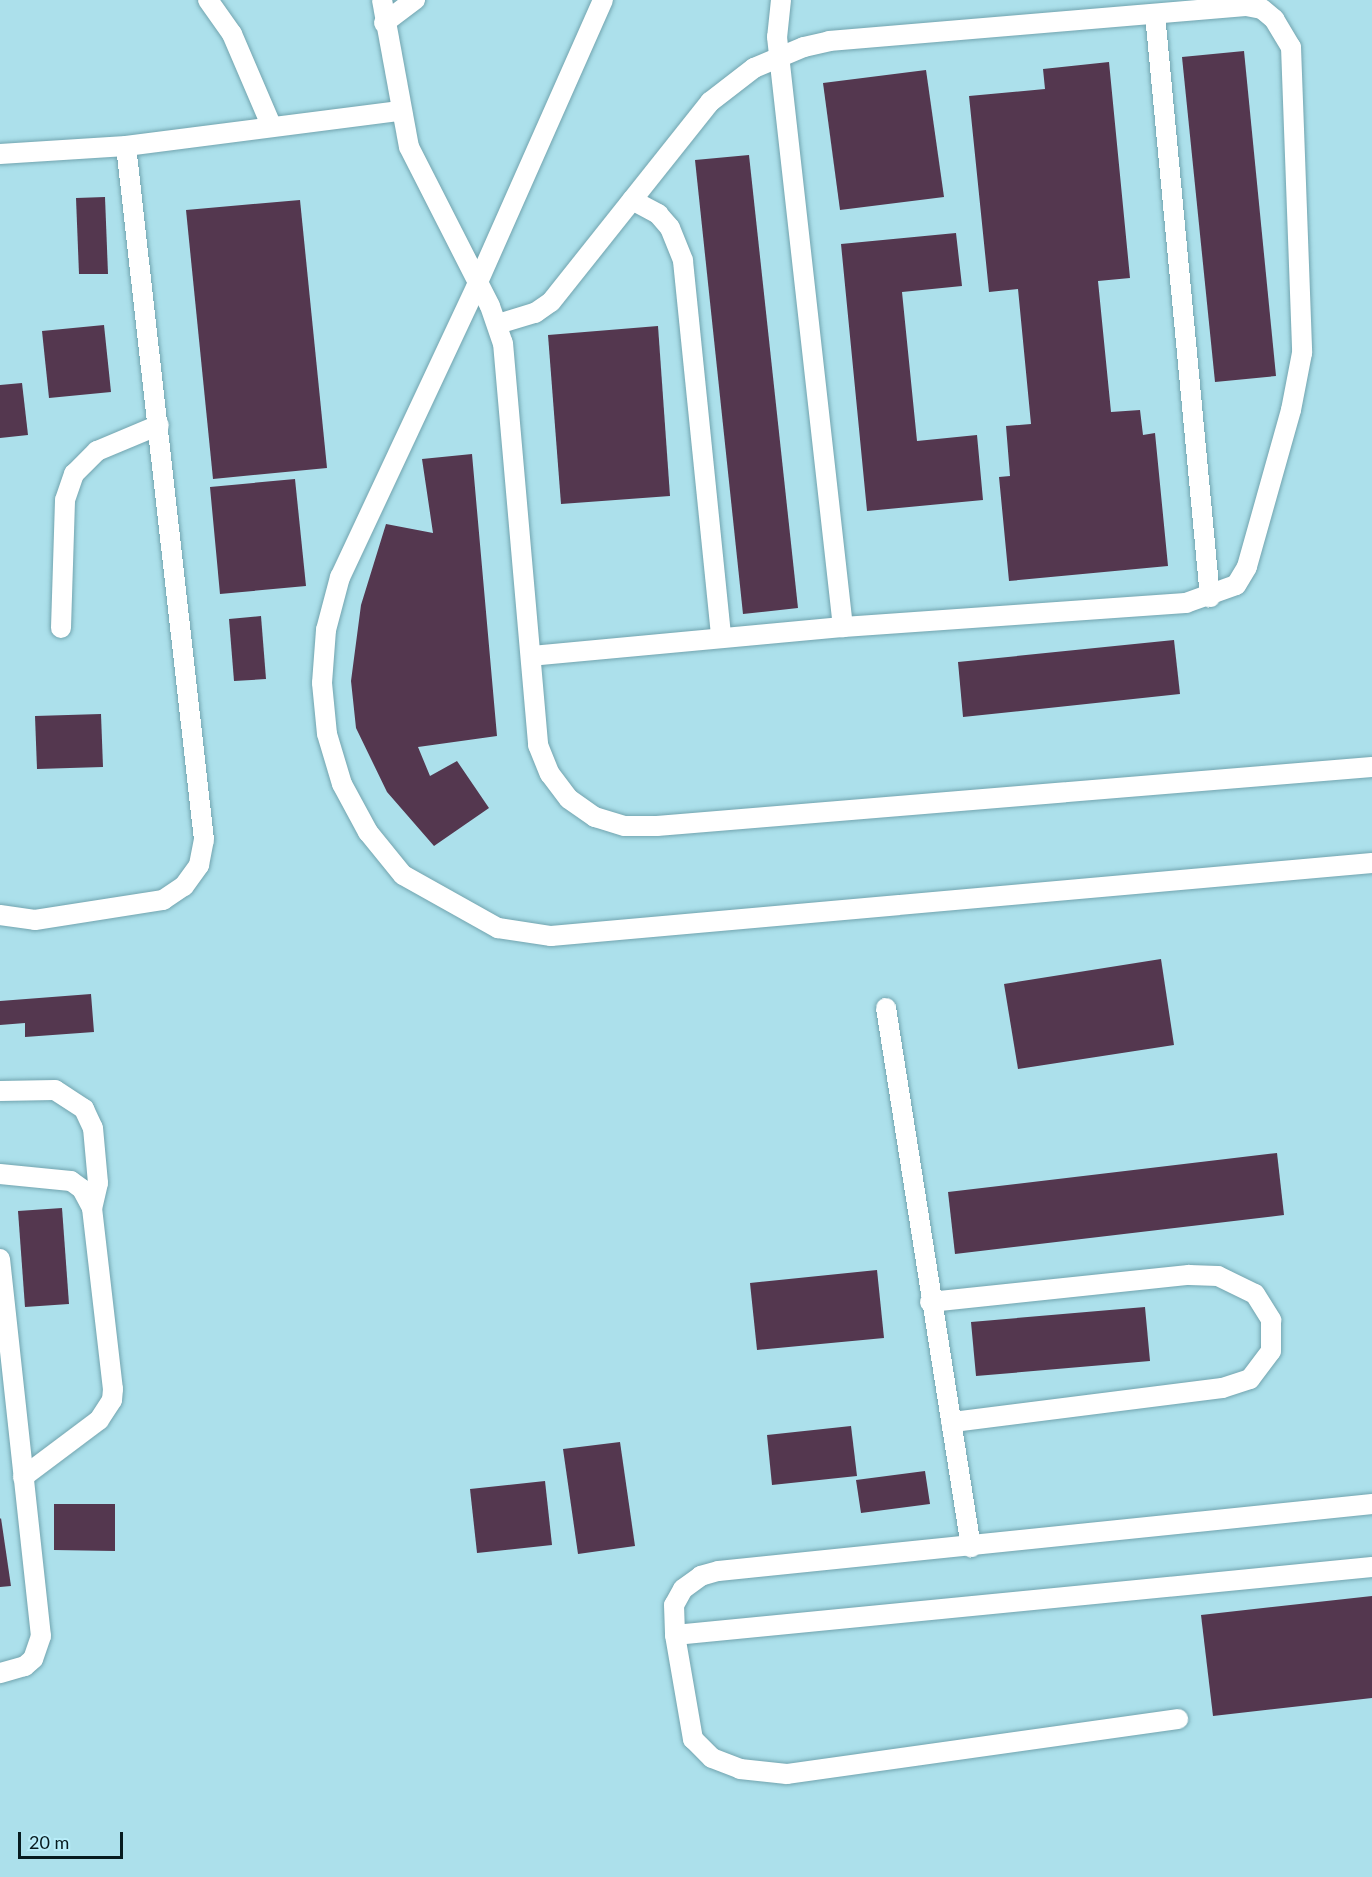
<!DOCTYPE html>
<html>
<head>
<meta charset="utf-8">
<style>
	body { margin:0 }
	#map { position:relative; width:1372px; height:1877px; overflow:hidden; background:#ace0eb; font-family:Lato,sans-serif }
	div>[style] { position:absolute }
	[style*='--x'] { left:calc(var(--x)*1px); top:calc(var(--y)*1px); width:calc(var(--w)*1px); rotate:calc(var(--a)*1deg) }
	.building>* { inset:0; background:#54374f }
	.roads { filter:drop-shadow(0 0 2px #72a4af) drop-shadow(0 0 2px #72a4af) }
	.lane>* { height:20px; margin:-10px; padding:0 10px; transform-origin:10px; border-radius:10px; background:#fff }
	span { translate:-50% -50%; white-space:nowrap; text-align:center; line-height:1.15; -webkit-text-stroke:6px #b9edf9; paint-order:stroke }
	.scale { position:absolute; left:18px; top:1832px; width:105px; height:27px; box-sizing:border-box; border:3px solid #071b1f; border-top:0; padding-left:8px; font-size:18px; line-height:21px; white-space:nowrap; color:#071b1f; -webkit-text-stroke:4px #b9edf9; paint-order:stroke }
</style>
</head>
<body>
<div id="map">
	<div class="building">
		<i style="clip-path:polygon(1244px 51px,1276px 376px,1215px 382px,1182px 57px)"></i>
		<i style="clip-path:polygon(1109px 62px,1130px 278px,1098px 281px,1111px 412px,1140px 410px,1143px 435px,1155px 433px,1168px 566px,1009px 581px,999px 477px,1010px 476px,1006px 426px,1031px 424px,1018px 289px,989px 292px,969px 96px,1045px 89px,1043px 69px)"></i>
		<i style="clip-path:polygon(926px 70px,944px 197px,840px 210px,823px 83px)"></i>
		<i style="clip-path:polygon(749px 155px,798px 608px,743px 614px,695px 160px)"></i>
		<i style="clip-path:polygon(105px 197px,108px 274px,79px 274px,76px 198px)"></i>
		<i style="clip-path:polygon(300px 200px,327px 468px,213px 479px,186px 210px)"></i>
		<i style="clip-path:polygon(956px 233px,962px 286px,902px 292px,917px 441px,977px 435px,983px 500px,867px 511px,841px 244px)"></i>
		<i style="clip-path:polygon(104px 325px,111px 392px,49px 398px,42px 331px)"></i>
		<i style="clip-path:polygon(658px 326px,670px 496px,561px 504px,548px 335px)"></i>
		<i style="clip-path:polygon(22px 383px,28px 435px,0 438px,0 385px)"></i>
		<i style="clip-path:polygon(472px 454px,497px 736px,418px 747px,430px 776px,457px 761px,489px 808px,434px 846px,387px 792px,356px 728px,351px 681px,361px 605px,386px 524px,433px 533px,422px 459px)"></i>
		<i style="clip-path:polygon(295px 479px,306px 586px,220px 594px,210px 487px)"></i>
		<i style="clip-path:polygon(261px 616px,266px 679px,234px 681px,229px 619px)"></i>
		<i style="clip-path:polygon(1174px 640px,1180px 694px,963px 717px,958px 662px)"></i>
		<i style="clip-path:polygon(101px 714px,103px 767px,37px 769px,35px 716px)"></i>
		<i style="clip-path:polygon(1161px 959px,1174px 1045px,1018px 1069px,1004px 984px)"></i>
		<i style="clip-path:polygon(91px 994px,94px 1032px,25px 1037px,25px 1023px,0 1025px,0 1001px)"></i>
		<i style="clip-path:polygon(1277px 1153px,1284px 1215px,955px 1254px,948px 1192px)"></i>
		<i style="clip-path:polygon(62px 1208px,69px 1304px,25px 1307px,18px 1211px)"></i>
		<i style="clip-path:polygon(877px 1270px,884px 1338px,757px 1350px,750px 1283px)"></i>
		<i style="clip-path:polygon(1145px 1307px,1150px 1361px,976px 1376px,971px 1322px)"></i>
		<i style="clip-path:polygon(851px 1426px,857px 1476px,772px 1485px,767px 1435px)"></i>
		<i style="clip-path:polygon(620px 1442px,635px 1546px,578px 1554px,563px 1449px)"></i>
		<i style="clip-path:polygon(925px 1471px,930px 1504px,861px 1513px,856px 1480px)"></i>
		<i style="clip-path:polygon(545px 1481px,552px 1545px,477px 1553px,470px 1489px)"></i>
		<i style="clip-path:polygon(54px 1504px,115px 1504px,115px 1551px,54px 1550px)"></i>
		<i style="clip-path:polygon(1px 1518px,11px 1586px,0 1587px,0 1519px)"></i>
		<i style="clip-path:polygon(1372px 1596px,1372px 1698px,1213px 1716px,1201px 1615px)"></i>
	</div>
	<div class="roads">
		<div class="lane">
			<i style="--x:208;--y:0;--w:42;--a:54.8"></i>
			<i style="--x:232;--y:34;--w:99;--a:66.8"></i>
			<i style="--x:382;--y:0;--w:149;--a:79.6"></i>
			<i style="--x:409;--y:147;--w:178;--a:63"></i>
			<i style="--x:490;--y:306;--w:39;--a:71"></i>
			<i style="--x:503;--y:343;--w:404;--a:85"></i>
			<i style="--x:538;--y:745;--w:31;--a:68"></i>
			<i style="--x:550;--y:774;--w:31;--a:53"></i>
			<i style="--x:569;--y:799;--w:32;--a:35"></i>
			<i style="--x:595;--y:817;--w:31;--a:17"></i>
			<i style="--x:625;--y:826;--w:32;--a:0"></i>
			<i style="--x:657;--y:826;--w:717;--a:-4.72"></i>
			<i style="--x:603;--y:0;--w:312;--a:113.9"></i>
			<i style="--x:477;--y:285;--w:323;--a:115.1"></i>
			<i style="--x:340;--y:577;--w:55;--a:104.8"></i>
			<i style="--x:326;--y:630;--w:53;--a:94.3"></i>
			<i style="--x:322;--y:683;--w:51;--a:84.4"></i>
			<i style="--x:327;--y:734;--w:52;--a:73.3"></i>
			<i style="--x:342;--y:784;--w:55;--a:61.6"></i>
			<i style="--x:368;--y:832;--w:55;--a:50.9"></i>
			<i style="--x:403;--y:875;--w:109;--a:29.2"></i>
			<i style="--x:498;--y:928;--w:54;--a:8.6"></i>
			<i style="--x:551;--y:936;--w:824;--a:-5.08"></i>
			<i style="--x:781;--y:0;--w:37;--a:96"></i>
			<i style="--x:777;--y:37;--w:594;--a:83.62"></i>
			<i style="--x:1155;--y:14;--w:586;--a:84.61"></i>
			<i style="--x:384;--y:23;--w:39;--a:-37"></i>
			<i style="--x:0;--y:154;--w:126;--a:-3.6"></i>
			<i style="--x:126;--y:146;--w:276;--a:-7.3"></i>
			<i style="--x:632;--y:200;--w:30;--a:28"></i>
			<i style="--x:658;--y:214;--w:18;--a:49"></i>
			<i style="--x:670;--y:228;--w:35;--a:68"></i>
			<i style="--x:683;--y:261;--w:378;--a:84.2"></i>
			<i style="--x:498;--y:324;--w:39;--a:-17"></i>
			<i style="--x:535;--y:313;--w:19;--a:-35"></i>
			<i style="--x:551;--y:302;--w:256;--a:-51.5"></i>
			<i style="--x:710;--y:102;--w:56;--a:-37.7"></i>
			<i style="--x:754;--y:68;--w:54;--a:-22.8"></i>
			<i style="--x:804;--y:47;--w:26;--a:-13"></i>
			<i style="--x:829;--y:41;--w:418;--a:-4.8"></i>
			<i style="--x:1246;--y:6;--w:16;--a:11"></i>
			<i style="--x:1262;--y:9;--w:16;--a:40"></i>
			<i style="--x:1274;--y:19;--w:33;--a:59"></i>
			<i style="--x:1291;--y:47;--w:306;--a:87.9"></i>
			<i style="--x:1302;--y:353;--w:58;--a:100.9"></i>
			<i style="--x:1291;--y:410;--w:163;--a:105.7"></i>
			<i style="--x:1247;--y:567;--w:21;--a:121"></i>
			<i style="--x:1236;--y:585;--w:53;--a:160.2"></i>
			<i style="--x:1186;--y:603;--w:344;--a:176"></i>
			<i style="--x:843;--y:627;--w:313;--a:174.7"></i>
			<i style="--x:61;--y:628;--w:128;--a:-88.2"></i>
			<i style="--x:65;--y:500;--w:28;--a:-71"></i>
			<i style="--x:74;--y:474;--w:33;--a:-45"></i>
			<i style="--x:97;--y:451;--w:67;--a:-22.8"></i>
			<i style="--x:0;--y:915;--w:35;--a:8"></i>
			<i style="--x:35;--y:920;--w:130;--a:-8.9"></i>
			<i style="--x:163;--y:900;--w:25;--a:-34"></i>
			<i style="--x:184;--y:886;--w:26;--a:-54"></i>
			<i style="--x:199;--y:865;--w:25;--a:-79"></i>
			<i style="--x:204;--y:840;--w:698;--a:-96.41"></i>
			<i style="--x:886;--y:1008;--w:546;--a:81.04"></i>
			<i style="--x:0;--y:1091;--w:55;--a:-1"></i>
			<i style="--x:55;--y:1090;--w:35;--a:33"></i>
			<i style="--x:84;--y:1109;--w:21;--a:65"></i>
			<i style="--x:93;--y:1128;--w:55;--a:84.8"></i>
			<i style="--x:98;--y:1183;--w:26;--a:103"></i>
			<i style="--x:92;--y:1208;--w:182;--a:83.4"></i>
			<i style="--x:113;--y:1389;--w:11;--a:95"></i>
			<i style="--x:112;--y:1400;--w:24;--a:123"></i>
			<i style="--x:99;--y:1420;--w:95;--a:143.1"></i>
			<i style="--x:0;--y:1174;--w:71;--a:5.6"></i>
			<i style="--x:71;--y:1181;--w:14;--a:36"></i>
			<i style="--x:82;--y:1189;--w:21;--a:62"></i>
			<i style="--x:0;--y:1259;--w:379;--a:83.8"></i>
			<i style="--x:41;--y:1636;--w:24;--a:109"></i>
			<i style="--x:33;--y:1659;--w:11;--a:139"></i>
			<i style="--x:25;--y:1666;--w:26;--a:164"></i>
			<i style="--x:930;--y:1302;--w:260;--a:-6"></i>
			<i style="--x:1189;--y:1275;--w:29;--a:2"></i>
			<i style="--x:1218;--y:1276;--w:41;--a:25.9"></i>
			<i style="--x:1255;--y:1294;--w:31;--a:58"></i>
			<i style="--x:1271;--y:1320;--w:31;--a:90"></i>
			<i style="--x:1271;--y:1351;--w:35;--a:127"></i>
			<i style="--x:1250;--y:1379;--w:29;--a:162"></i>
			<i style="--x:1222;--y:1388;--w:273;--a:172.8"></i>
			<i style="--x:1372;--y:1504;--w:657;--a:174.15"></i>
			<i style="--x:718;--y:1571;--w:18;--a:164"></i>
			<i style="--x:701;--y:1576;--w:22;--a:144"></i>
			<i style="--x:683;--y:1589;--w:18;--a:119"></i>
			<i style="--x:674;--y:1605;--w:30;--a:88"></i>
			<i style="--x:675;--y:1635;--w:700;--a:-5.57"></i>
			<i style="--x:675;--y:1635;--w:106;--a:80.2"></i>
			<i style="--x:693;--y:1739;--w:27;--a:45"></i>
			<i style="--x:712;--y:1758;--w:30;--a:21"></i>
			<i style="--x:740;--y:1769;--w:47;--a:6.1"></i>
			<i style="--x:787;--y:1774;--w:395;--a:-8"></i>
		</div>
	</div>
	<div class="scale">20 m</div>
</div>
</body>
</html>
